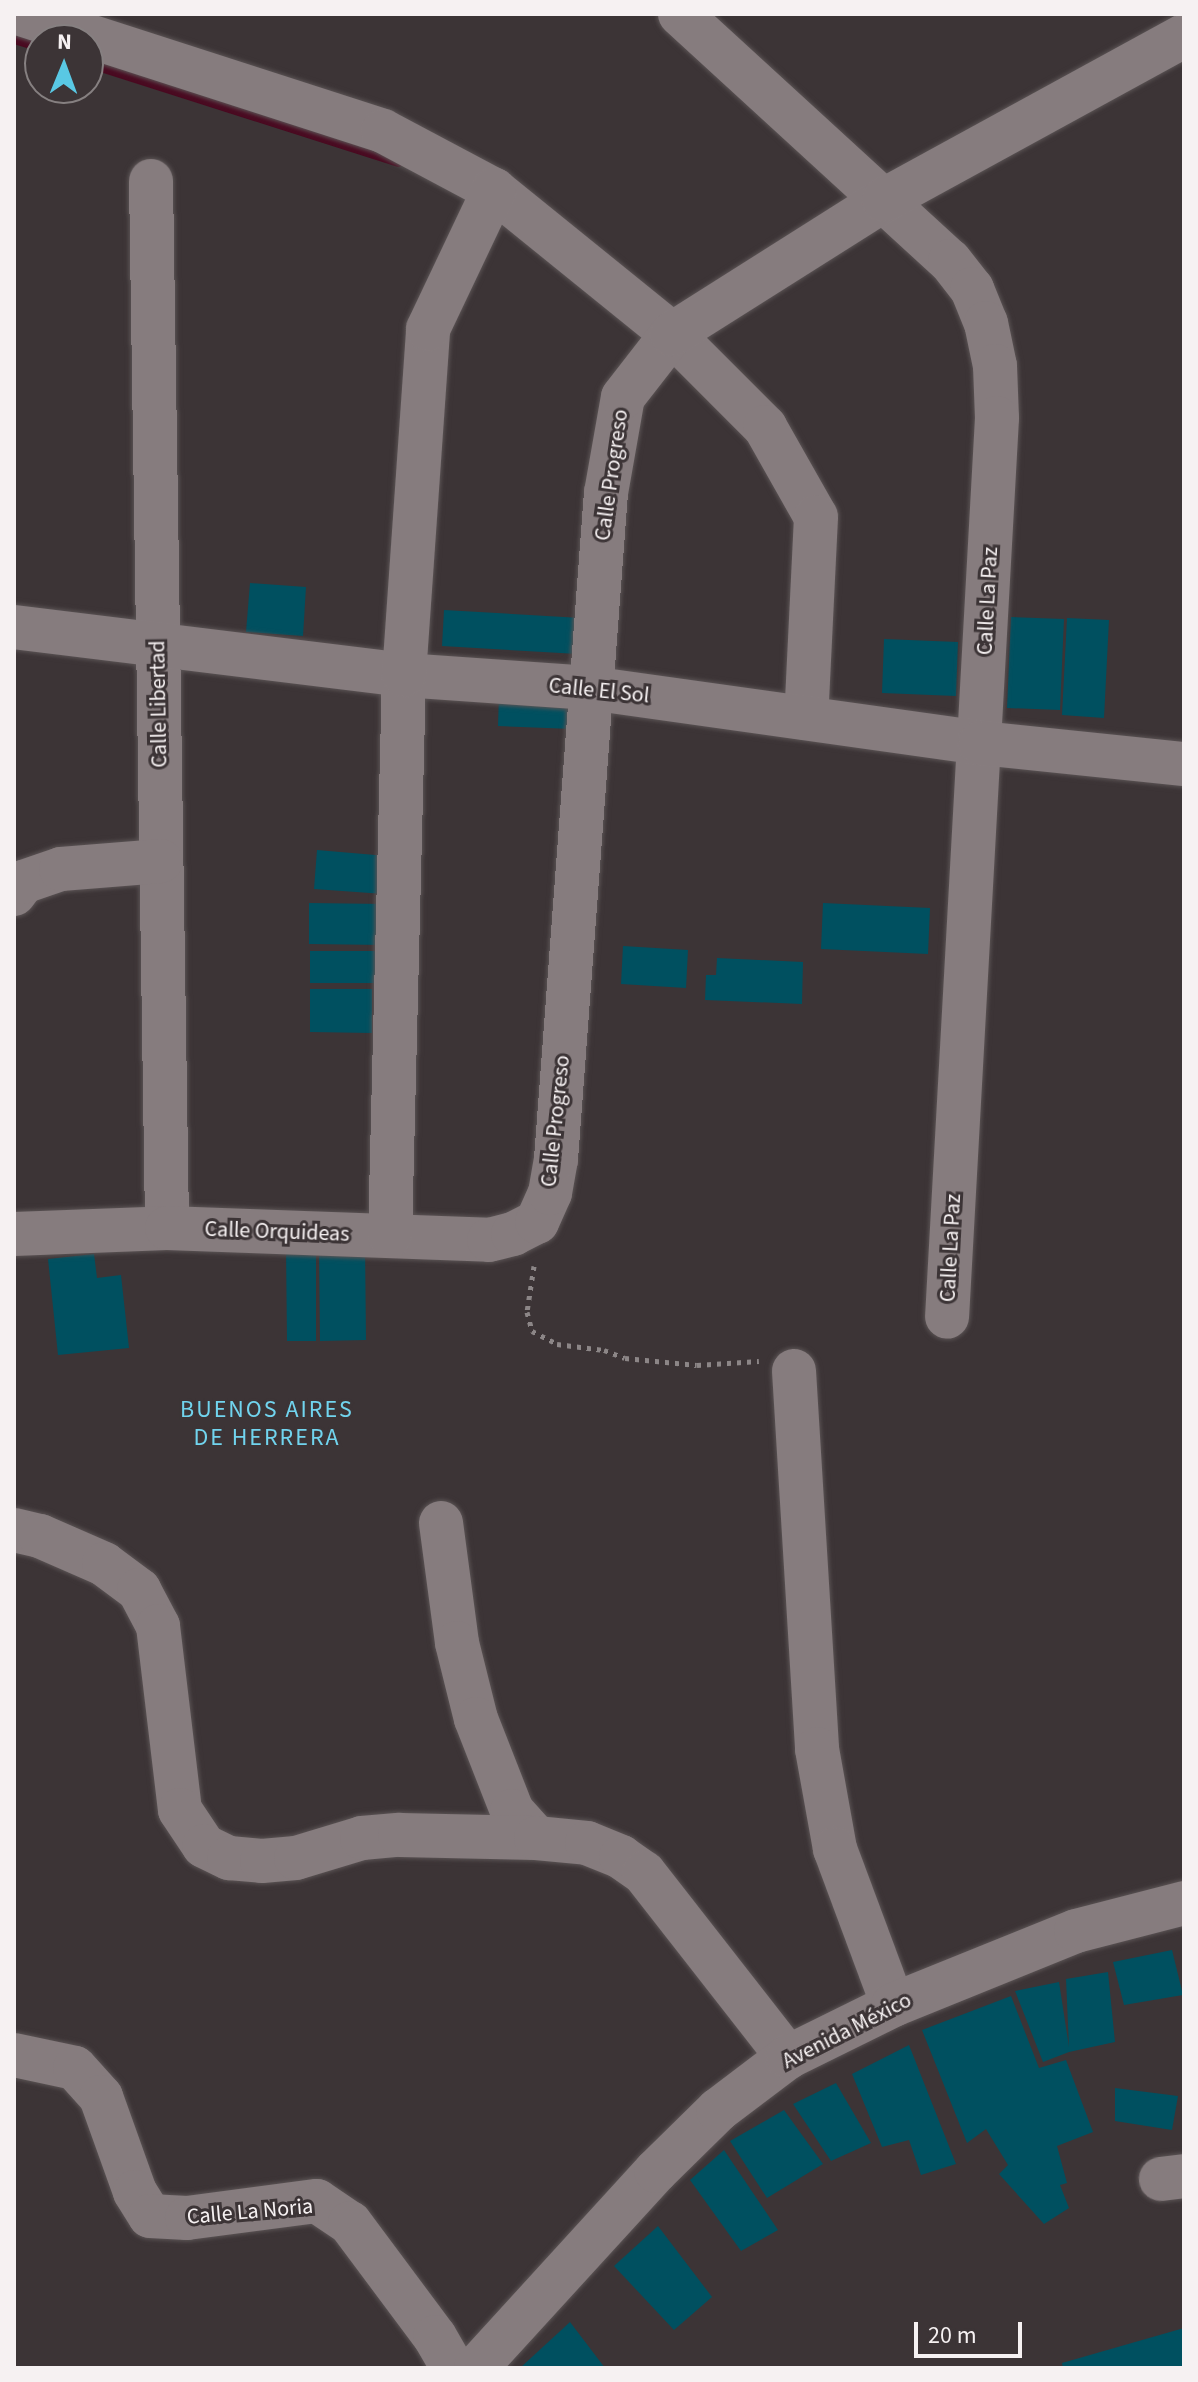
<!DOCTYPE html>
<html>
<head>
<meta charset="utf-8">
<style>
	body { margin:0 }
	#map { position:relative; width:1198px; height:2382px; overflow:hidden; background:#3c3436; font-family:"Source Sans 3",sans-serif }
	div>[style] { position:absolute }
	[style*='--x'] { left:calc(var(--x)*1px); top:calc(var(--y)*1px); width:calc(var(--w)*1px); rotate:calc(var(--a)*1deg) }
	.stream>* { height:11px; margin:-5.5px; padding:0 5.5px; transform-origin:5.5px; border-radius:5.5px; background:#4a0a21 }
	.building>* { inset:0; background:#005060 }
	.path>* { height:5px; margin-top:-2.5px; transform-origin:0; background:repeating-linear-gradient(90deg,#8c8687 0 4px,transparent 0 10px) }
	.roads { filter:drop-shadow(0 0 2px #5a5354) drop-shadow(0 0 2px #5a5354) }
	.minor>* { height:44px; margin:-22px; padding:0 22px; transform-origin:22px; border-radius:22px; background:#867c7e }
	span { translate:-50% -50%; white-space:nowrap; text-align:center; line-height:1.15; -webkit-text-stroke:6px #3c3436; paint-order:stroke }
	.street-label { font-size:22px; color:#f6f1f2 }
	.neighbourhood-label { font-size:24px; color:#71d4ee; letter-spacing:2px }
	.frame { position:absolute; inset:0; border:16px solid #f6f1f2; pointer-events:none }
	.north { position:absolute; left:24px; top:24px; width:80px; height:80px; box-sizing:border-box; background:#3c3436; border:2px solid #868081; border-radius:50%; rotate:1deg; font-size:22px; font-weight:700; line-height:32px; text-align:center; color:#f6f1f2 }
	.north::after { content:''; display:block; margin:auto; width:28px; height:36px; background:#59c8e4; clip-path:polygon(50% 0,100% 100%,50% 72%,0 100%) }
	.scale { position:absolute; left:914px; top:2322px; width:108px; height:36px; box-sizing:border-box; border:4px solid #f6f1f2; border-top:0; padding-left:10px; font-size:24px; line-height:28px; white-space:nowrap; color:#f6f1f2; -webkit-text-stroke:6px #3c3436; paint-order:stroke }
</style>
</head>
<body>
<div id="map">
	<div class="stream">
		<i style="--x:14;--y:38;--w:27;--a:17"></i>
		<i style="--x:88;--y:62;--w:325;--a:17.7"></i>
	</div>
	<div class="building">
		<i style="clip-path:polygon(250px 583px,306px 587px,303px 636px,246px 632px)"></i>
		<i style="clip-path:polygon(444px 610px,581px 618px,578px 654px,442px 646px)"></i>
		<i style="clip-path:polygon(1011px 617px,1064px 619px,1060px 710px,1007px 708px)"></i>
		<i style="clip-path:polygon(1067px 618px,1109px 620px,1104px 718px,1062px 715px)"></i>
		<i style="clip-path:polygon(884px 639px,958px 642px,956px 696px,882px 693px)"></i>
		<i style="clip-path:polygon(499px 695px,574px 698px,573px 729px,498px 726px)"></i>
		<i style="clip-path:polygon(317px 850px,387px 856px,384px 894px,314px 889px)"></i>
		<i style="clip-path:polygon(309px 903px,385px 904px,385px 945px,309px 944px)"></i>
		<i style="clip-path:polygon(823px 903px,930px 908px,928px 954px,821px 949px)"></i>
		<i style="clip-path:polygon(623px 946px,688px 950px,686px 988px,621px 984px)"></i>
		<i style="clip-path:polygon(310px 951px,379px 951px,379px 983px,310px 983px)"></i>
		<i style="clip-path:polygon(717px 958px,803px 962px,802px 1004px,705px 1000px,706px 975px,716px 975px)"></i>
		<i style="clip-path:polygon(310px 989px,372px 989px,372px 1033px,310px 1032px)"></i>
		<i style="clip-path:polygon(319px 1244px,365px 1244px,366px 1340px,320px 1341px)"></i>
		<i style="clip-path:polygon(286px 1247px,316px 1247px,316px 1341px,287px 1341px)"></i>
		<i style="clip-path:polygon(94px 1254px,97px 1278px,121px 1275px,129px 1348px,58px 1355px,48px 1259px)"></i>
		<i style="clip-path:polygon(1172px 1950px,1183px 1995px,1124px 2005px,1113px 1962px)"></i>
		<i style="clip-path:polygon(1108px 1972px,1115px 2042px,1069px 2052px,1043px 2062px,1015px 1991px,1059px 1982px,1069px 2047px,1066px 1979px)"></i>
		<i style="clip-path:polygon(1011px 1996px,1039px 2068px,1066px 2060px,1093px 2132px,1057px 2146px,1067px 2183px,1060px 2185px,1069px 2208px,1044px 2224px,999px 2174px,1008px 2165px,986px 2129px,967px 2143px,922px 2030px)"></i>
		<i style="clip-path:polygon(909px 2045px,956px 2164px,921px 2175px,909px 2140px,882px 2147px,852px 2074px)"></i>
		<i style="clip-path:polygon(836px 2083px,871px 2143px,831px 2161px,793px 2104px)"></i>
		<i style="clip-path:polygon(1115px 2088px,1178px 2096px,1172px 2130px,1115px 2121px)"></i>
		<i style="clip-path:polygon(784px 2110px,823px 2164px,767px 2198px,730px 2141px)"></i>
		<i style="clip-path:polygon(724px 2150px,778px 2230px,741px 2251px,690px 2180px)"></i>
		<i style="clip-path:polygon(658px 2226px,712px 2297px,674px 2330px,614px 2266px)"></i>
		<i style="clip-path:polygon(570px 2322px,605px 2368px,520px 2368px)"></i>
		<i style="clip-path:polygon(1184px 2328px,1184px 2368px,1063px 2368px,1062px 2363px)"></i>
	</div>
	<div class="path">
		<i style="--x:534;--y:1266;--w:47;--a:98.7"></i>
		<i style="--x:527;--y:1312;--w:20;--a:75"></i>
		<i style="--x:532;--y:1331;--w:28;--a:27"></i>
		<i style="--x:557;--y:1344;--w:47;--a:7.3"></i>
		<i style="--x:604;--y:1350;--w:22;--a:21"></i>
		<i style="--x:625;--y:1358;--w:72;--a:5.6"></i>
		<i style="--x:697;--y:1365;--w:62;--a:-3.7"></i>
	</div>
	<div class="roads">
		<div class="minor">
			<i style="--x:21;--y:14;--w:380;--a:17.9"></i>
			<i style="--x:383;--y:131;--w:126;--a:28"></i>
			<i style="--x:494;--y:190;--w:229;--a:39"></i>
			<i style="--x:672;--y:334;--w:132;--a:45"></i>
			<i style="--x:765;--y:427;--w:103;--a:60.5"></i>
			<i style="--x:816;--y:517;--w:201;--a:92.8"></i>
			<i style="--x:680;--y:14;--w:366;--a:42.5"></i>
			<i style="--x:950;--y:261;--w:36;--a:52"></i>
			<i style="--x:972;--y:289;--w:37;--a:68"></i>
			<i style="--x:986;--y:323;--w:44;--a:78.2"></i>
			<i style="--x:995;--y:366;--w:52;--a:87.8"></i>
			<i style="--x:997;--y:418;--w:900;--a:93.18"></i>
			<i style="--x:151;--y:181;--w:1047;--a:89.12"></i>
			<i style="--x:14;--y:627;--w:393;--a:7"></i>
			<i style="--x:404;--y:675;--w:186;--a:4"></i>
			<i style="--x:590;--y:688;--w:394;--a:8"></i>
			<i style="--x:980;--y:743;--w:205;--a:5.9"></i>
			<i style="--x:14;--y:894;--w:15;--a:-53"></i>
			<i style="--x:23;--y:882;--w:40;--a:-18.9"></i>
			<i style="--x:61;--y:869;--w:100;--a:-4.6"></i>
			<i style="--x:14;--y:1234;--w:153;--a:-2.2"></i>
			<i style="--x:167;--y:1228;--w:322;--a:2.1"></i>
			<i style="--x:489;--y:1240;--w:25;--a:-14"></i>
			<i style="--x:513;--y:1234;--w:27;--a:-27"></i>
			<i style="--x:537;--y:1222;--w:32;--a:-66"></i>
			<i style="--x:550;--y:1193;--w:35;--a:-80"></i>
			<i style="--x:556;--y:1159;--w:668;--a:-85.71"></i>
			<i style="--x:606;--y:493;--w:97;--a:-80"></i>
			<i style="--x:623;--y:397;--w:80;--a:-52.1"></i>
			<i style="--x:672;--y:334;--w:251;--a:-32.3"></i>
			<i style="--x:884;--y:200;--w:342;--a:-28.7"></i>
			<i style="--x:390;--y:1236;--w:561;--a:-88.57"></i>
			<i style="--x:404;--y:675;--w:347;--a:-86"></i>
			<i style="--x:428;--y:329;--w:154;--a:-64.6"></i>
			<i style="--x:794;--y:1371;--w:379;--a:86.5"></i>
			<i style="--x:817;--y:1749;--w:102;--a:79.8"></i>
			<i style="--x:835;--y:1849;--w:166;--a:69.6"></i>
			<i style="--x:441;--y:1523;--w:121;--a:82.4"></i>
			<i style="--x:457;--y:1643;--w:78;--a:76"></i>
			<i style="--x:476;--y:1719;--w:99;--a:68.6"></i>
			<i style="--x:512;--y:1811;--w:36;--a:48"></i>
			<i style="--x:14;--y:1530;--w:27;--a:13"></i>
			<i style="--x:40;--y:1536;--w:70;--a:23.6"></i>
			<i style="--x:104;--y:1564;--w:44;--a:36.6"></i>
			<i style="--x:139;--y:1590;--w:41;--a:62.2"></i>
			<i style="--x:158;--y:1626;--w:185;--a:83.2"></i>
			<i style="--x:180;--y:1810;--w:43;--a:56.3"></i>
			<i style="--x:204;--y:1846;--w:28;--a:26"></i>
			<i style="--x:229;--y:1858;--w:33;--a:5"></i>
			<i style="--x:262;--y:1861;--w:34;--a:-5"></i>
			<i style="--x:296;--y:1858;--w:69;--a:-16.9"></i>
			<i style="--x:362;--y:1838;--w:38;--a:-5"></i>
			<i style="--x:400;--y:1835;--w:136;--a:1.3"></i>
			<i style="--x:536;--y:1838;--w:51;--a:5.6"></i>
			<i style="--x:587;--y:1843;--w:37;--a:22"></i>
			<i style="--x:621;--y:1857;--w:28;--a:35"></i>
			<i style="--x:644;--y:1873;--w:234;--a:52"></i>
			<i style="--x:14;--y:2055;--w:62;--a:12"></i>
			<i style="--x:75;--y:2068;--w:39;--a:48"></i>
			<i style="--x:101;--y:2097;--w:101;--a:70.3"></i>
			<i style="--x:135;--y:2192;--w:28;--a:58"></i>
			<i style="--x:150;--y:2216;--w:37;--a:3"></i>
			<i style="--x:187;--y:2218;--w:131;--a:-7.5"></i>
			<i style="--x:317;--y:2201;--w:40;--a:34"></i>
			<i style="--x:350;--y:2223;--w:142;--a:53.3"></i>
			<i style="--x:435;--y:2337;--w:36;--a:60"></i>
			<i style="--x:1161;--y:2179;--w:23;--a:-7"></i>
			<i style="--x:476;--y:2368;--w:267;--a:-47.6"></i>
			<i style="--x:656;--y:2171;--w:87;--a:-44.5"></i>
			<i style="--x:718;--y:2110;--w:88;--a:-37.1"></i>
			<i style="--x:788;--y:2057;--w:117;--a:-26.3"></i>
			<i style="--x:893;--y:2005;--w:197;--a:-22"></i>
			<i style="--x:1076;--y:1931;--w:112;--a:-14.5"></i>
		</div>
	</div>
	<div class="street-label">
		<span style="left:612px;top:475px;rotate:-82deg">Calle Progreso</span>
		<span style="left:988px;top:601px;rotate:-87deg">Calle La Paz</span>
		<span style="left:599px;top:691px;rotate:6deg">Calle El Sol</span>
		<span style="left:159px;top:704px;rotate:-91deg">Calle Libertad</span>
		<span style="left:556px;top:1121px;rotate:-84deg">Calle Progreso</span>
		<span style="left:277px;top:1232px;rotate:2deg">Calle Orquideas</span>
		<span style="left:951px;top:1248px;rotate:-87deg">Calle La Paz</span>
		<span style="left:847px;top:2031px;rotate:-27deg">Avenida México</span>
		<span style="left:250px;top:2212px;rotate:-5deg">Calle La Noria</span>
	</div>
	<div class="neighbourhood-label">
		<span style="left:267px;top:1424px">BUENOS AIRES<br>DE HERRERA</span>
	</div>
	<div class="frame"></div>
	<div class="north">N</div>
	<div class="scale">20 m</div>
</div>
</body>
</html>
